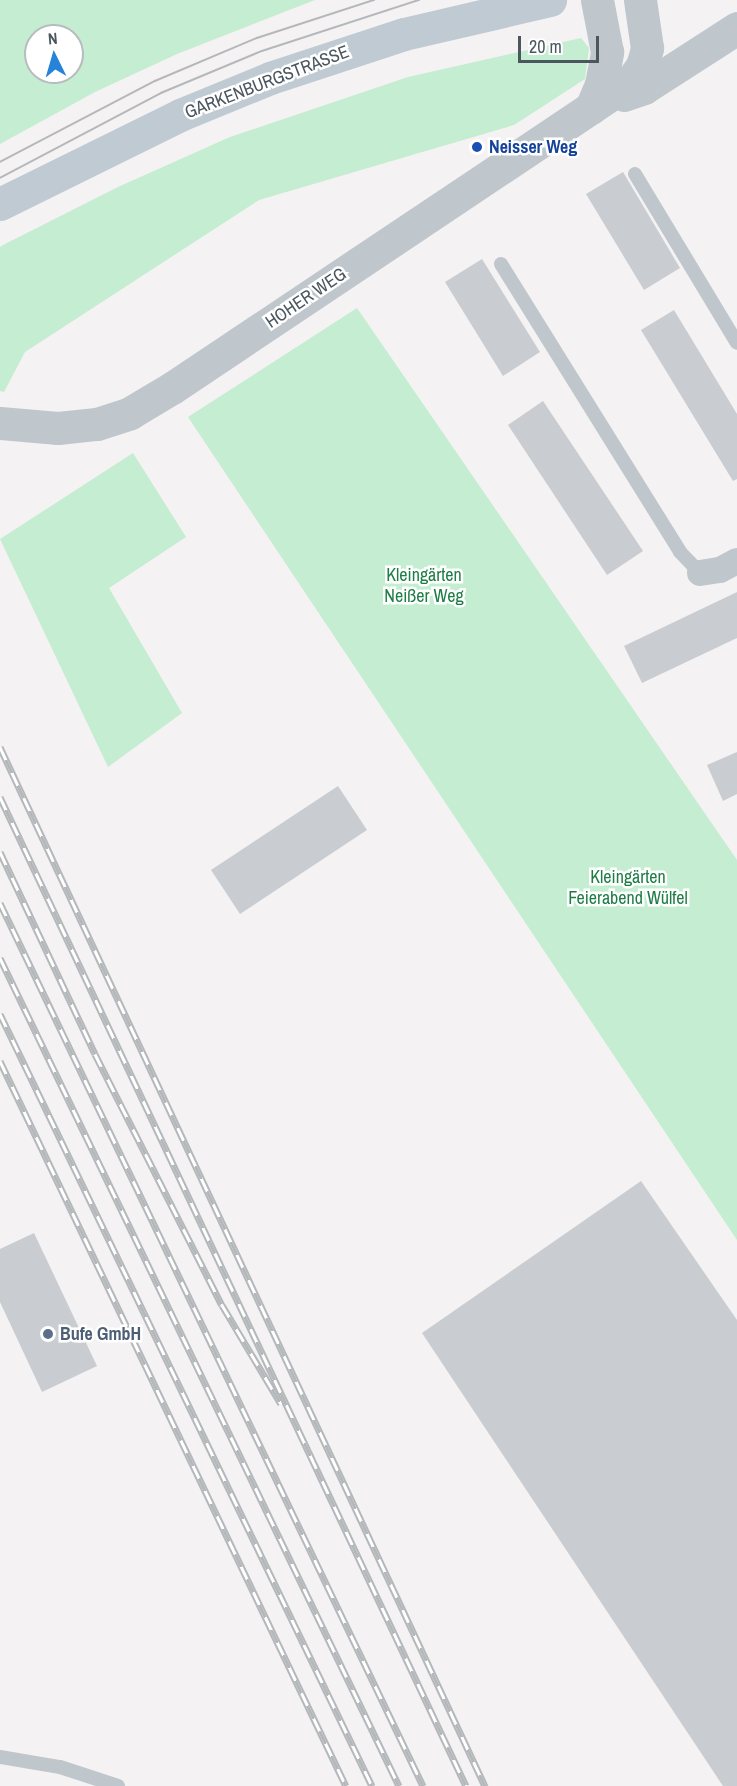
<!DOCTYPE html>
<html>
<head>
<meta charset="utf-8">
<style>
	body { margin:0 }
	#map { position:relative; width:737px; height:1786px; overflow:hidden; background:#f4f2f2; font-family:"Archivo Narrow",sans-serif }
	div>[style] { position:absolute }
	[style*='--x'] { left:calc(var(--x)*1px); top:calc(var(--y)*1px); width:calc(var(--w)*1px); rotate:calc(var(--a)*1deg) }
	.green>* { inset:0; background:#c4edd1 }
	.building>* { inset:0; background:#c9cdd1 }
	.service>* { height:14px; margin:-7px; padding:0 7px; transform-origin:7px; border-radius:7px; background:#bfc7cd }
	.minor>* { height:26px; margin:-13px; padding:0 13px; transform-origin:13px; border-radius:13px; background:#bfc7cd }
	.tertiary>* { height:33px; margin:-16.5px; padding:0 16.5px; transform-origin:16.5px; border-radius:16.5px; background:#bfc7cd }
	.secondary>* { height:33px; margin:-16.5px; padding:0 16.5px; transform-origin:16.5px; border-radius:16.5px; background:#bfcad2 }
	.tram>* { height:1.5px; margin:-0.75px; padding:0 0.75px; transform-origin:0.75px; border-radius:0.75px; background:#b4b8bb }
	.rail>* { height:7px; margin-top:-3.5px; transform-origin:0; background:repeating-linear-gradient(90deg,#fff 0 14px,#b4b8bb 0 28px); box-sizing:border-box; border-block:2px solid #b4b8bb }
	.dots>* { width:16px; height:16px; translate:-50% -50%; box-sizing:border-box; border:3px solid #fff; border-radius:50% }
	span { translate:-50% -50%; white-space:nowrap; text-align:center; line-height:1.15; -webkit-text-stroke:5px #fff; paint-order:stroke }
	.street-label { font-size:18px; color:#4b575e }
	.transit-label { font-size:18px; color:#164399; font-weight:700 }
	.left { translate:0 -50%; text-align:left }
	.park-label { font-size:18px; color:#1e7d45 }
	.service-label { font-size:18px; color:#4e5e75; font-weight:700 }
	.north { position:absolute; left:24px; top:24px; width:60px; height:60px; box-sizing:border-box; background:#fff; border:2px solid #b7bcbf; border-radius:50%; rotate:355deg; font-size:16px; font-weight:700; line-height:24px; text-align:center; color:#4b575e }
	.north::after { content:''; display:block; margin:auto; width:21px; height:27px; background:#2683da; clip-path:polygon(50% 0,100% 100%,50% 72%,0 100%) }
	.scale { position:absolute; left:518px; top:36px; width:81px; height:27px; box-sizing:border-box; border:3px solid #4b575e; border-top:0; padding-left:8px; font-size:18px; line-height:21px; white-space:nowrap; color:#4b575e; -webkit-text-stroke:4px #fff; paint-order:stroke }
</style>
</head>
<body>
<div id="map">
	<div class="green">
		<i style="clip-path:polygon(evenodd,0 0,315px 0,177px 54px,95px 92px,0 144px,0 0,36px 36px,72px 36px,72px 72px,36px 72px,36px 36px)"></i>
		<i style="clip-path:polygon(581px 38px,589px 48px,585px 79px,514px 125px,259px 200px,25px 352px,4px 392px,0 391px,0 247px,3px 245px,118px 187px,230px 137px,408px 77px)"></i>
		<i style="clip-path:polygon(357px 308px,737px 860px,737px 1240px,188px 417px)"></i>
		<i style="clip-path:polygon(133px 453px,186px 537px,109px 588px,182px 713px,108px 767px,0 539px)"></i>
	</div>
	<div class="building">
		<i style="clip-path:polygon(623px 172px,680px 268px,644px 290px,586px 194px)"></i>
		<i style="clip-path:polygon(482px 259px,540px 352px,503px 376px,445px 282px)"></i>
		<i style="clip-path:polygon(674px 310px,737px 414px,737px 479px,733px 481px,641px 330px)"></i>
		<i style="clip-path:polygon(543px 401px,643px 551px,607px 575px,508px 425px)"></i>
		<i style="clip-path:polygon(737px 592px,737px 638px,642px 683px,624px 646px)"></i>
		<i style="clip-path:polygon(737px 752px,737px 794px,723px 801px,707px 765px)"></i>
		<i style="clip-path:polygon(338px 786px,367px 830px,240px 914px,211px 870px)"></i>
		<i style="clip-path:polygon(641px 1181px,737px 1320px,737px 1786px,723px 1786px,422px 1333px)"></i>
		<i style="clip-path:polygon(34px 1233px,97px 1366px,42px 1392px,0 1302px,0 1249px)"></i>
	</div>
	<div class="service">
		<i style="--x:635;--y:174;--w:197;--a:58.9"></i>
		<i style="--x:501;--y:264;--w:339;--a:58.1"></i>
		<i style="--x:680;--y:552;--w:29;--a:46"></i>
		<i style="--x:0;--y:1757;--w:61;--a:9.5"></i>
		<i style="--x:60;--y:1767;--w:61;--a:18.1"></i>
	</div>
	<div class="minor">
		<i style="--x:700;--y:573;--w:20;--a:-9"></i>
		<i style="--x:720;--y:570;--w:19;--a:-28"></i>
	</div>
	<div class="tertiary">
		<i style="--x:624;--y:95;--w:21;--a:-19"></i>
		<i style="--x:644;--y:88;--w:111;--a:-32.8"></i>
		<i style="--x:591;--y:108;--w:26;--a:-67"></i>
		<i style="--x:601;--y:84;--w:33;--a:-79"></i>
		<i style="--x:607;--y:52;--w:53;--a:-100.9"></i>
		<i style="--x:0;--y:423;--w:58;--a:4.9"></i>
		<i style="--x:58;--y:428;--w:39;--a:-6"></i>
		<i style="--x:97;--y:424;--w:35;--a:-18"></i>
		<i style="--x:130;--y:413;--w:49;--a:-30.8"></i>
		<i style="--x:172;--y:388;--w:552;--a:-33.78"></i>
		<i style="--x:631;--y:81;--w:19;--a:-54"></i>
		<i style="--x:642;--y:66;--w:19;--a:-74"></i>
		<i style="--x:647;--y:48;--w:49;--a:-98.3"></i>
	</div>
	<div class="secondary">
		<i style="--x:0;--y:204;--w:201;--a:-26.3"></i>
		<i style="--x:180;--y:115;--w:97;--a:-22.3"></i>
		<i style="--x:270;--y:78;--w:141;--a:-18.2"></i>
		<i style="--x:404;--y:34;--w:150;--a:-13.1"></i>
	</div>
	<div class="tram">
		<i style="--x:0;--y:162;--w:175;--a:-27.6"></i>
		<i style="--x:155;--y:81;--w:111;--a:-22.9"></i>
		<i style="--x:257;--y:38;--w:123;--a:-18"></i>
		<i style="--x:0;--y:178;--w:182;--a:-27.8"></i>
		<i style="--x:161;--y:93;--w:109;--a:-22.6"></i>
		<i style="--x:262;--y:51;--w:165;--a:-18"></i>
	</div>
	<div class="rail">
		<i style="--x:0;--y:747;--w:1147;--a:64.98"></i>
		<i style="--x:0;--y:797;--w:1093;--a:64.77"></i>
		<i style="--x:0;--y:852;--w:223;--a:64.8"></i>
		<i style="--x:95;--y:1054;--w:281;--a:63.2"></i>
		<i style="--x:222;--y:1305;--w:115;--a:59.2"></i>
		<i style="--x:0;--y:903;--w:979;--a:64.4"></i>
		<i style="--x:0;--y:958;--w:919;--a:64.27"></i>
		<i style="--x:0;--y:1014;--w:857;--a:64.27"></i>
		<i style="--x:0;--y:1061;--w:803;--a:64.49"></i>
	</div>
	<div class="dots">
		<i style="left:477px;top:147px;background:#1a4fb4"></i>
		<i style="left:48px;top:1334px;background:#5c6f8a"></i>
	</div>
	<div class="street-label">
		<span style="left:267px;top:82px;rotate:-21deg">GARKENBURGSTRASSE</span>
		<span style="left:306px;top:298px;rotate:-34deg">HOHER WEG</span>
	</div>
	<div class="transit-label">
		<span class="left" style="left:489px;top:147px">Neisser Weg</span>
	</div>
	<div class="park-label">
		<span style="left:424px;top:586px">Kleingärten<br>Neißer Weg</span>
		<span style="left:628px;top:888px">Kleingärten<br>Feierabend Wülfel</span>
	</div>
	<div class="service-label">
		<span class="left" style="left:60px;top:1334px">Bufe GmbH</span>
	</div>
	<div class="north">N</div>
	<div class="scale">20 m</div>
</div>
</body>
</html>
